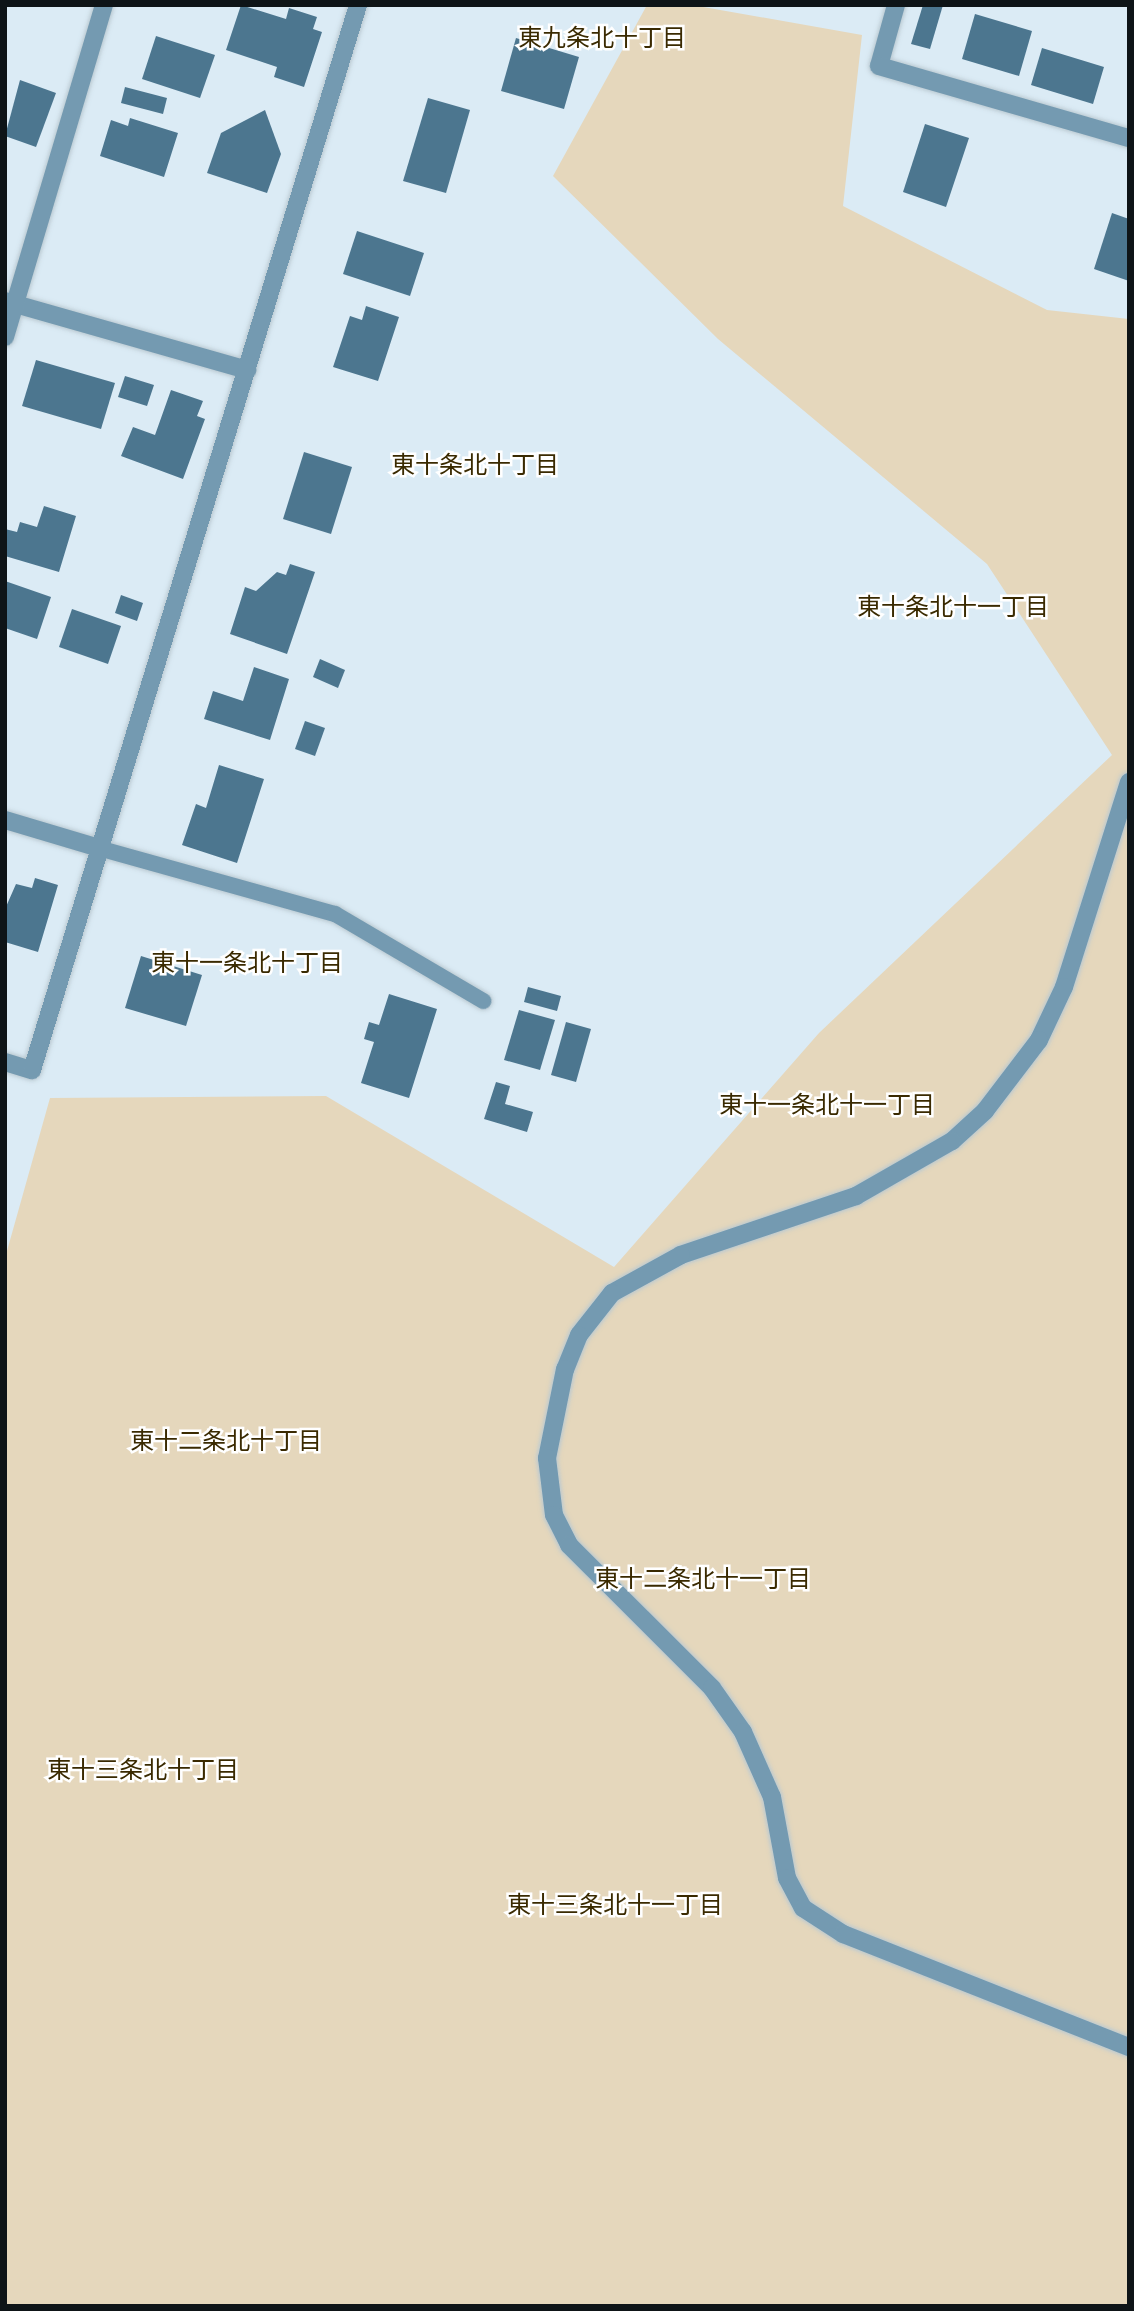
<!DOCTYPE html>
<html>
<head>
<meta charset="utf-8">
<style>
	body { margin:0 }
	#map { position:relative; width:1134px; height:2311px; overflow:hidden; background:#dbebf5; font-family:"Nunito Sans","Noto Sans JP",sans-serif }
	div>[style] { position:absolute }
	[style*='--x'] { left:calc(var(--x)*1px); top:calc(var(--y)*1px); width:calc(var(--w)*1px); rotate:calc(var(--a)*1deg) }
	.green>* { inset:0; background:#e5d7bc }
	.building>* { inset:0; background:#4c768f }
	.roads { filter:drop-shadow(0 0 2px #bac9d1) drop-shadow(0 0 2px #bac9d1) }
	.lane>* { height:16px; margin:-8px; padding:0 8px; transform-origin:8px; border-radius:8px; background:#749ab1 }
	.street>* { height:18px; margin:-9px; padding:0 9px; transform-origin:9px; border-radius:9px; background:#749ab1 }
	span { translate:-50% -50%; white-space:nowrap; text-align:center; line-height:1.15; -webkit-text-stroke:5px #fff; paint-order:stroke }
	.neighbourhood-label { font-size:24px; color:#3a2a01 }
	.frame { position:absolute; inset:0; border:7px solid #0e1417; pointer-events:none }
</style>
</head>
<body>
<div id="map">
	<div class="green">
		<i style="clip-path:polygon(647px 5px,692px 5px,862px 35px,843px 206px,1047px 310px,1129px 319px,1129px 2306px,5px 2306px,5px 1258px,50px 1098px,326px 1096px,614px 1267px,819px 1033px,1112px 755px,987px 564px,718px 339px,553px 176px)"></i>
	</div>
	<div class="building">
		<i style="clip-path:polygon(241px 5px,286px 19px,289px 8px,317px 17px,313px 29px,322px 32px,304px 87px,274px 77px,277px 67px,226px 50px)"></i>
		<i style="clip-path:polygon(923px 5px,943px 5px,930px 49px,911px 44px)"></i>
		<i style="clip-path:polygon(975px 14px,1032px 31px,1019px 76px,962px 59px)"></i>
		<i style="clip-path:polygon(156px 36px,215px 55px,200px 98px,142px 79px)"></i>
		<i style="clip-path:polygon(516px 38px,579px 57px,564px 109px,501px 91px)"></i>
		<i style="clip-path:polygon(1042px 48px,1104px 67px,1093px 104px,1031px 85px)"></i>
		<i style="clip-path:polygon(20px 80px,56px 93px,36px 147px,5px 136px)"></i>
		<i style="clip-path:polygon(125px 87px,167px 98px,163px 114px,121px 103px)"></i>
		<i style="clip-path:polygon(428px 98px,470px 110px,446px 193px,403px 181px)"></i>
		<i style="clip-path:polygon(265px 110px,281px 154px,267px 193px,207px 173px,221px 133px)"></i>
		<i style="clip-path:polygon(130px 118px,178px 133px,164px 177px,100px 156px,111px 120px,128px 126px)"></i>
		<i style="clip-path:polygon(925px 124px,969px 138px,946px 207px,903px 192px)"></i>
		<i style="clip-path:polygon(1112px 213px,1129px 219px,1129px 281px,1094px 269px)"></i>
		<i style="clip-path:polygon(357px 231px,424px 253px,410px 296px,343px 274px)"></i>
		<i style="clip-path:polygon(366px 306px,399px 317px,378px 381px,333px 367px,350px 316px,362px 320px)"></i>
		<i style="clip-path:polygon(36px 360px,115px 383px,101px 429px,22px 406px)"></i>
		<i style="clip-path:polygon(125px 376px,154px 385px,147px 406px,118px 397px)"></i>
		<i style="clip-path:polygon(171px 390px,203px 401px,197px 416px,205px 419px,183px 479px,121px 456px,133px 427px,155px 435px)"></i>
		<i style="clip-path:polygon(304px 452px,352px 467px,331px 534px,283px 519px)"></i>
		<i style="clip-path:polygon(44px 506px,76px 516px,59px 572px,5px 556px,5px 529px,17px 532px,20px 522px,37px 527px)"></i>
		<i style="clip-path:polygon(290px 564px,315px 572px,287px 654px,230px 634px,245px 587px,256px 591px,277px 572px,286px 575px)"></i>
		<i style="clip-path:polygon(5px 581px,51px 597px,37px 639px,5px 628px)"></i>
		<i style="clip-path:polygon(121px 595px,143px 603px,137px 621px,115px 613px)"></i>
		<i style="clip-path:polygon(72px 609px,121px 626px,108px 664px,59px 647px)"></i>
		<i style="clip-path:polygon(320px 659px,345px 670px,338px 688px,313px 677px)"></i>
		<i style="clip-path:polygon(254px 667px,289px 679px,270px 740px,204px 719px,213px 691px,243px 701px)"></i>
		<i style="clip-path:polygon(305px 721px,325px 728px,315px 756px,295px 749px)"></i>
		<i style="clip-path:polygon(219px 765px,264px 779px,237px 863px,182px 845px,196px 804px,206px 808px)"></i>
		<i style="clip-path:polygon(35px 878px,58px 885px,38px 952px,5px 942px,5px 909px,16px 884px,32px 888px)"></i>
		<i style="clip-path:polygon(141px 956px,202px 975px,186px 1026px,125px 1008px)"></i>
		<i style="clip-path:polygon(528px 987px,561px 996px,557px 1011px,524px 1002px)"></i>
		<i style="clip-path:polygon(389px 994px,437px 1009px,409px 1098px,361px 1083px,374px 1042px,364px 1039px,369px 1022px,379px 1025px)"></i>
		<i style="clip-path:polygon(519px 1010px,555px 1020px,540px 1070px,504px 1060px)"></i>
		<i style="clip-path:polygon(566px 1022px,591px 1029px,576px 1082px,551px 1075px)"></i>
		<i style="clip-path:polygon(496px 1082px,510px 1086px,505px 1104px,533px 1112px,527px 1132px,484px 1119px)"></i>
	</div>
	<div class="roads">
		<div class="lane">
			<i style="--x:102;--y:849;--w:242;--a:15.6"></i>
			<i style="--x:335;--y:914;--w:172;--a:30.4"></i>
		</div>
		<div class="street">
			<i style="--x:896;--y:5;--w:63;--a:105.6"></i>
			<i style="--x:879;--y:66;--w:260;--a:16.1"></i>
			<i style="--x:5;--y:301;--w:252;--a:15.9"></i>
			<i style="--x:5;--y:337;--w:346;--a:-73.4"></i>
			<i style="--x:1129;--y:782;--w:215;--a:107.6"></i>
			<i style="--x:1064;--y:987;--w:59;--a:115.3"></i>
			<i style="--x:1039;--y:1040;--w:89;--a:127.3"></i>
			<i style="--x:985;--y:1111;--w:45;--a:137.7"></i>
			<i style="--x:952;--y:1141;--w:111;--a:150.2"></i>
			<i style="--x:856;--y:1196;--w:185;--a:161.4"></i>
			<i style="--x:681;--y:1255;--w:79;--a:151.2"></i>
			<i style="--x:612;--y:1293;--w:53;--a:128.2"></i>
			<i style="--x:579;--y:1335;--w:37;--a:112"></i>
			<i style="--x:565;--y:1369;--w:91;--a:101.4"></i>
			<i style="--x:547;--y:1458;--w:57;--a:83"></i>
			<i style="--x:554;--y:1515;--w:34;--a:63"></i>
			<i style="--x:569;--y:1545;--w:202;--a:45"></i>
			<i style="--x:712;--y:1688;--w:54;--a:54.8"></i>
			<i style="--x:743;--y:1732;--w:71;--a:66"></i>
			<i style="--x:772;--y:1797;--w:82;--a:79.5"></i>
			<i style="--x:787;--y:1878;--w:34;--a:62"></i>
			<i style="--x:803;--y:1908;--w:48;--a:33"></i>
			<i style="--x:843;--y:1934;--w:308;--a:21.6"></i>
			<i style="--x:5;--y:820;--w:101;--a:16.6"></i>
			<i style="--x:5;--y:1062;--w:28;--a:17"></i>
			<i style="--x:32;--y:1070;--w:1114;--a:-72.98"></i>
		</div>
	</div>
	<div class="neighbourhood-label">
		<span style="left:602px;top:39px">東九条北十丁目</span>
		<span style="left:475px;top:466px">東十条北十丁目</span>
		<span style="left:953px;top:608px">東十条北十一丁目</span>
		<span style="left:247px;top:964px">東十一条北十丁目</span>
		<span style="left:827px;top:1106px">東十一条北十一丁目</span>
		<span style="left:226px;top:1442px">東十二条北十丁目</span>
		<span style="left:703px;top:1580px">東十二条北十一丁目</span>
		<span style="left:143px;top:1771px">東十三条北十丁目</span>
		<span style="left:615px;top:1906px">東十三条北十一丁目</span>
	</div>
	<div class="frame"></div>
</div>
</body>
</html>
